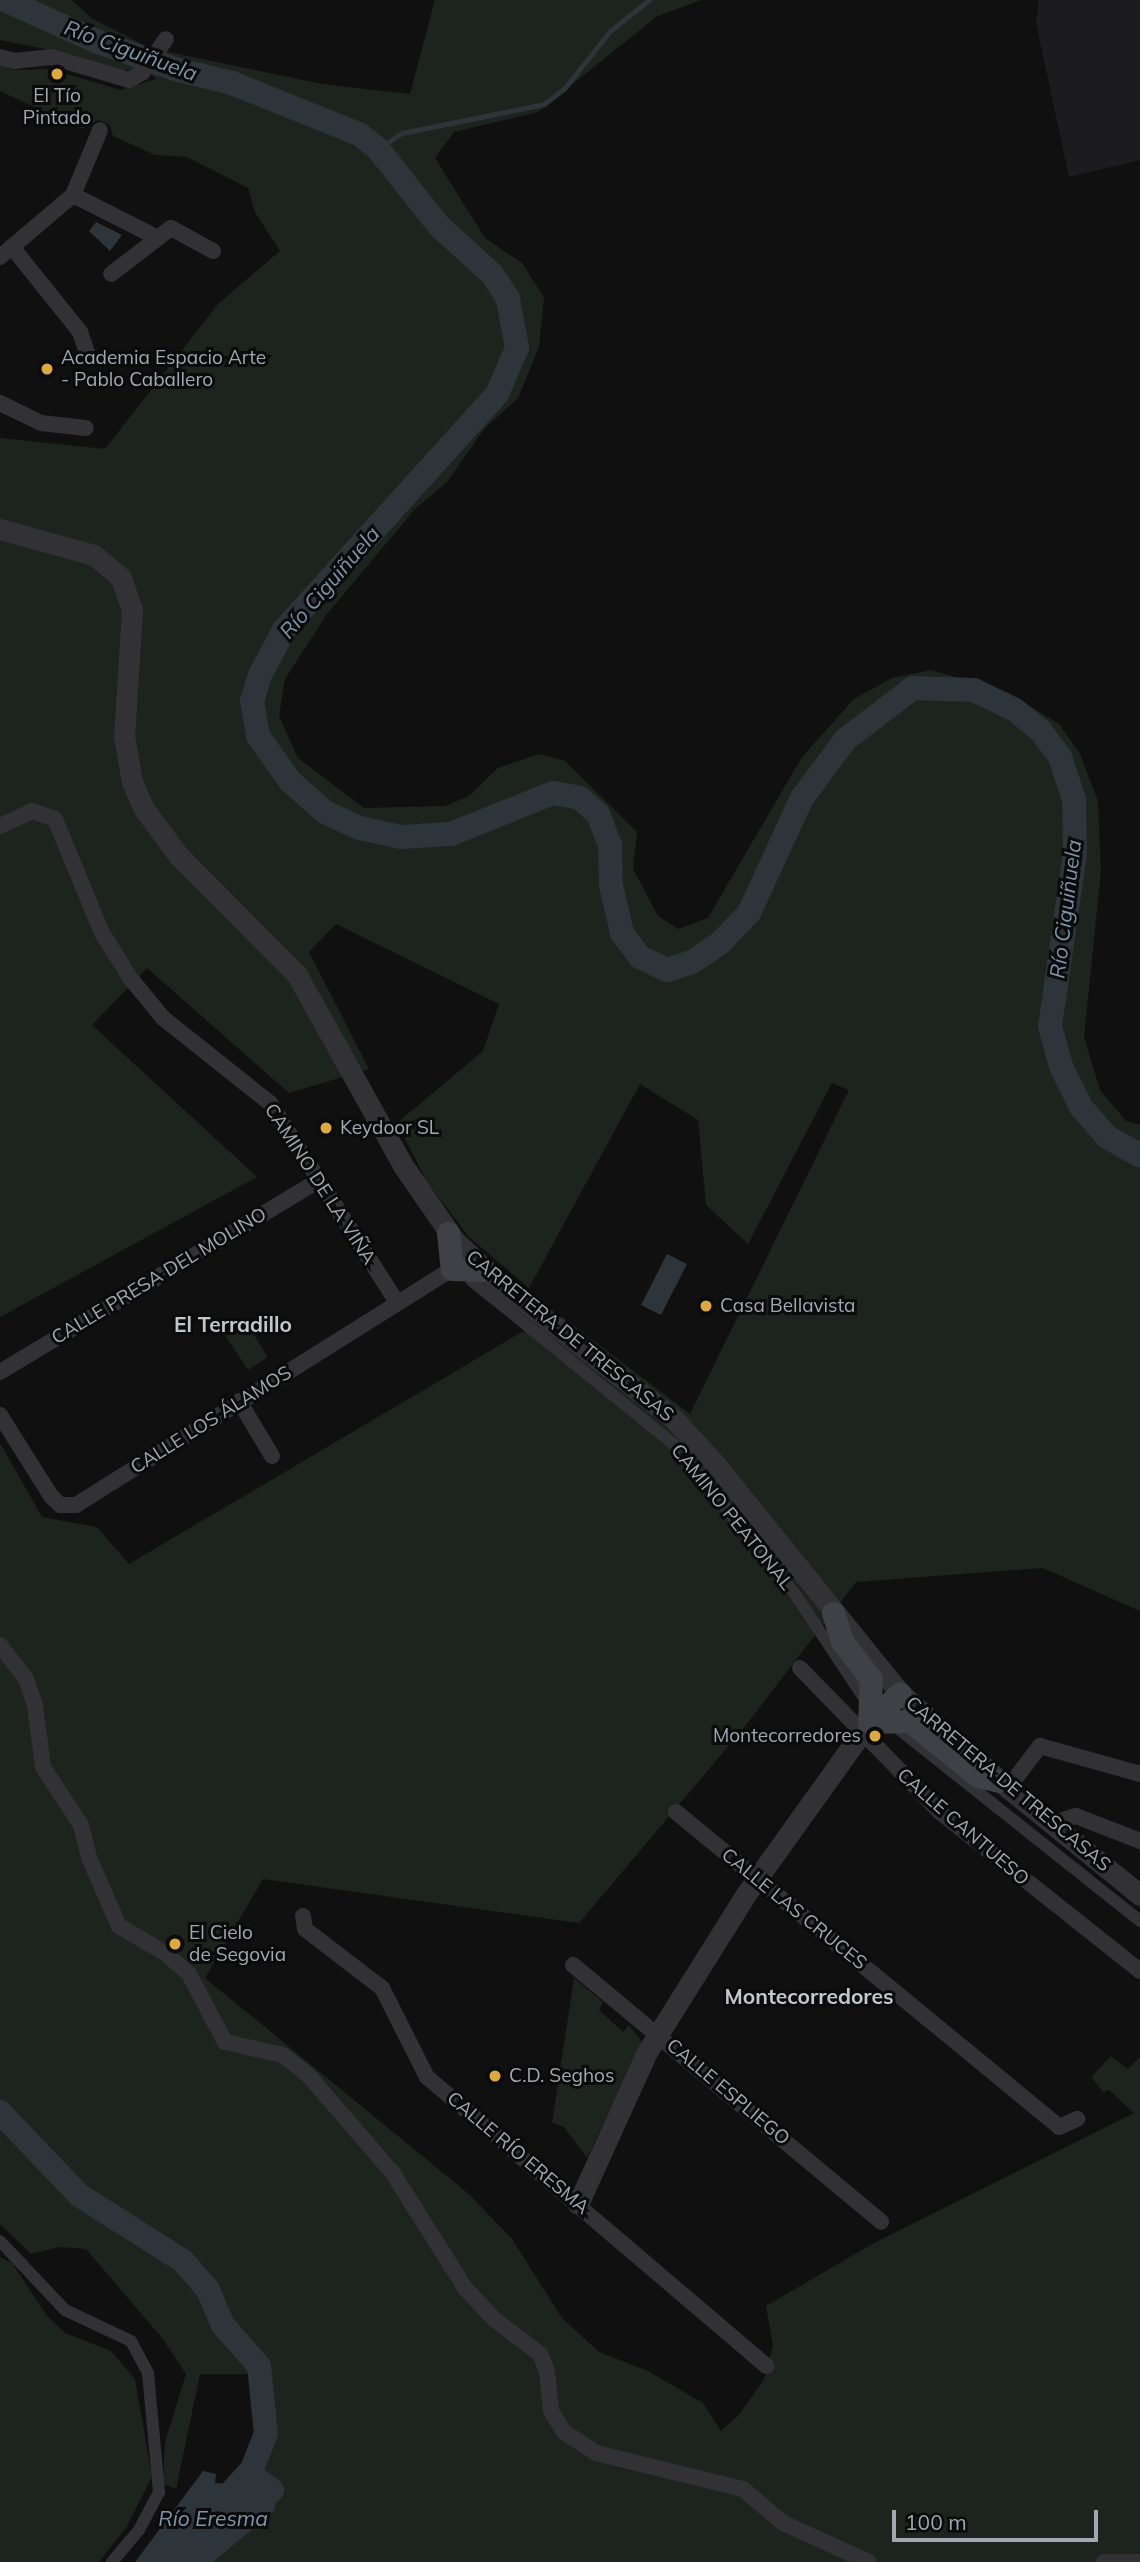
<!DOCTYPE html>
<html>
<head>
<meta charset="utf-8">
<style>
	body { margin:0 }
	#map { position:relative; width:1140px; height:2562px; overflow:hidden; background:#101011; font-family:Mulish,sans-serif }
	div>[style] { position:absolute }
	[style*='--x'] { left:calc(var(--x)*1px); top:calc(var(--y)*1px); width:calc(var(--w)*1px); rotate:calc(var(--a)*1deg) }
	.built>* { inset:0; background:#1c1c1e }
	.green>* { inset:0; background:#1d241e }
	.water>* { inset:0; background:#2d343a }
	.stream>* { height:4.5px; margin:-2.25px; padding:0 2.25px; transform-origin:2.25px; border-radius:2.25px; background:#2d343a }
	.river>* { height:24px; margin:-12px; padding:0 12px; transform-origin:12px; border-radius:12px; background:#2d343a }
	.pedestrian>* { height:12px; margin:-6px; padding:0 6px; transform-origin:6px; border-radius:6px; background:#323236 }
	.minor>* { height:16px; margin:-8px; padding:0 8px; transform-origin:8px; border-radius:8px; background:#323236 }
	.tertiary>* { height:21px; margin:-10.5px; padding:0 10.5px; transform-origin:10.5px; border-radius:10.5px; background:#323236 }
	.secondary>* { height:23px; margin:-11.5px; padding:0 11.5px; transform-origin:11.5px; border-radius:11.5px; background:#404146 }
	.dots>* { width:19px; height:19px; translate:-50% -50%; box-sizing:border-box; border:4px solid #0b0b0c; border-radius:50% }
	span { translate:-50% -50%; white-space:nowrap; text-align:center; line-height:1.15; -webkit-text-stroke:6px #0b0b0c; paint-order:stroke }
	.poi-label { font-size:19px; color:#a3a7b1 }
	.left { translate:0 -50%; text-align:left }
	.right { translate:-100% -50%; text-align:right }
	.street-label { font-size:19px; color:#a3a7b1 }
	.water-label { font-size:21px; color:#7d94a9; font-style:italic }
	.neighbourhood-label { font-size:21px; color:#c3c6cd; font-weight:700 }
	.scale { position:absolute; left:892px; top:2510px; width:206px; height:32px; box-sizing:border-box; border:4px solid #a3a7b1; border-top:0; padding-left:9px; font-size:21px; line-height:24px; white-space:nowrap; color:#a3a7b1; -webkit-text-stroke:5px #0b0b0c; paint-order:stroke }
</style>
</head>
<body>
<div id="map">
	<div class="built">
		<i style="clip-path:polygon(1039px 0,1140px 0,1140px 160px,1069px 177px,1036px 23px)"></i>
	</div>
	<div class="green">
		<i style="clip-path:polygon(0 0,71px 0,93px 19px,150px 48px,322px 84px,410px 94px,435px 0,701px 0,656px 17px,538px 112px,454px 132px,435px 158px,485px 238px,522px 263px,544px 297px,539px 347px,518px 398px,484px 429px,447px 482px,415px 509px,327px 614px,285px 679px,279px 716px,298px 758px,364px 808px,445px 806px,469px 796px,498px 768px,539px 754px,565px 761px,637px 832px,633px 869px,658px 916px,678px 929px,708px 918px,802px 757px,854px 699px,892px 678px,931px 670px,1007px 692px,1059px 724px,1079px 752px,1098px 801px,1101px 871px,1084px 1037px,1100px 1090px,1126px 1121px,1140px 1125px,1140px 1611px,1043px 1568px,856px 1582px,742px 1730px,579px 1923px,263px 1879px,205px 1978px,470px 2195px,512px 2239px,562px 2318px,599px 2352px,648px 2371px,703px 2403px,721px 2431px,739px 2415px,764px 2379px,773px 2346px,766px 2306px,874px 2243px,1134px 2113px,1109px 2090px,1103px 2092px,1091px 2077px,1111px 2056px,1128px 2069px,1140px 2057px,1140px 2562px,162px 2562px,254px 2466px,258px 2453px,247px 2454px,258px 2433px,260px 2374px,200px 2374px,176px 2489px,163px 2484px,165px 2442px,186px 2374px,162px 2338px,86px 2249px,60px 2247px,31px 2254px,0 2224px,0 1443px,42px 1517px,97px 1527px,129px 1564px,520px 1333px,564px 1318px,690px 1414px,849px 1090px,832px 1083px,748px 1244px,706px 1205px,698px 1120px,640px 1084px,529px 1288px,469px 1237px,427px 1182px,397px 1123px,483px 1051px,499px 1004px,336px 924px,309px 952px,369px 1069px,289px 1093px,147px 968px,92px 1025px,257px 1177px,0 1317px,0 438px,105px 449px,218px 304px,280px 251px,255px 212px,248px 188px,187px 157px,155px 155px,113px 136px,110px 125px,98px 120px,82px 129px,0 91px,0 64px,13px 70px,49px 69px,121px 90px,156px 79px,144px 68px,117px 71px,73px 55px,0 40px)"></i>
		<i style="clip-path:polygon(243px 1318px,268px 1357px,248px 1370px,222px 1331px)"></i>
		<i style="clip-path:polygon(574px 1978px,603px 2002px,599px 2010px,623px 2032px,629px 2025px,642px 2042px,587px 2158px,564px 2127px,552px 2123px)"></i>
		<i style="clip-path:polygon(0 2257px,12px 2263px,48px 2317px,65px 2333px,111px 2351px,135px 2379px,152px 2477px,126px 2528px,99px 2562px,0 2562px)"></i>
	</div>
	<div class="water">
		<i style="clip-path:polygon(96px 222px,122px 235px,110px 251px,89px 231px)"></i>
		<i style="clip-path:polygon(667px 1254px,687px 1264px,661px 1315px,641px 1305px)"></i>
		<i style="clip-path:polygon(203px 2471px,216px 2474px,215px 2483px,233px 2484px,239px 2474px,276px 2502px,275px 2510px,213px 2562px,135px 2562px)"></i>
	</div>
	<div class="stream">
		<i style="--x:378;--y:149;--w:29;--a:-34"></i>
		<i style="--x:402;--y:133;--w:145;--a:-11.5"></i>
		<i style="--x:544;--y:104;--w:25;--a:-37"></i>
		<i style="--x:564;--y:89;--w:74;--a:-51.6"></i>
		<i style="--x:610;--y:31;--w:50;--a:-38.5"></i>
	</div>
	<div class="river">
		<i style="--x:5;--y:0;--w:102;--a:24.3"></i>
		<i style="--x:98;--y:42;--w:82;--a:19.3"></i>
		<i style="--x:175;--y:69;--w:59;--a:13.8"></i>
		<i style="--x:232;--y:83;--w:137;--a:21.9"></i>
		<i style="--x:359;--y:134;--w:24;--a:38"></i>
		<i style="--x:378;--y:149;--w:98;--a:51.6"></i>
		<i style="--x:439;--y:226;--w:72;--a:42.2"></i>
		<i style="--x:492;--y:274;--w:30;--a:57"></i>
		<i style="--x:508;--y:299;--w:50;--a:79.6"></i>
		<i style="--x:517;--y:348;--w:50;--a:113.5"></i>
		<i style="--x:497;--y:394;--w:318;--a:132.1"></i>
		<i style="--x:284;--y:630;--w:51;--a:118.1"></i>
		<i style="--x:260;--y:675;--w:27;--a:107"></i>
		<i style="--x:252;--y:701;--w:36;--a:80"></i>
		<i style="--x:258;--y:736;--w:55;--a:54.6"></i>
		<i style="--x:290;--y:781;--w:47;--a:41.5"></i>
		<i style="--x:325;--y:812;--w:38;--a:25"></i>
		<i style="--x:359;--y:828;--w:43;--a:12.1"></i>
		<i style="--x:401;--y:837;--w:50;--a:-3.4"></i>
		<i style="--x:451;--y:834;--w:110;--a:-21.9"></i>
		<i style="--x:553;--y:793;--w:27;--a:10"></i>
		<i style="--x:580;--y:798;--w:24;--a:42"></i>
		<i style="--x:598;--y:814;--w:33;--a:69"></i>
		<i style="--x:610;--y:845;--w:40;--a:88.6"></i>
		<i style="--x:611;--y:885;--w:49;--a:77.1"></i>
		<i style="--x:622;--y:933;--w:30;--a:53"></i>
		<i style="--x:640;--y:957;--w:30;--a:26"></i>
		<i style="--x:667;--y:970;--w:26;--a:-18"></i>
		<i style="--x:692;--y:962;--w:34;--a:-34"></i>
		<i style="--x:720;--y:943;--w:42;--a:-46"></i>
		<i style="--x:749;--y:913;--w:127;--a:-65.3"></i>
		<i style="--x:802;--y:798;--w:74;--a:-53.3"></i>
		<i style="--x:846;--y:739;--w:84;--a:-37.3"></i>
		<i style="--x:913;--y:688;--w:61;--a:1.9"></i>
		<i style="--x:974;--y:690;--w:46;--a:26"></i>
		<i style="--x:1015;--y:710;--w:32;--a:39"></i>
		<i style="--x:1040;--y:730;--w:34;--a:53"></i>
		<i style="--x:1060;--y:757;--w:44;--a:71.6"></i>
		<i style="--x:1074;--y:799;--w:54;--a:88.9"></i>
		<i style="--x:1075;--y:853;--w:175;--a:98.2"></i>
		<i style="--x:1050;--y:1026;--w:41;--a:74.6"></i>
		<i style="--x:1061;--y:1066;--w:46;--a:64"></i>
		<i style="--x:1081;--y:1107;--w:40;--a:49"></i>
		<i style="--x:1107;--y:1137;--w:38;--a:29"></i>
		<i style="--x:0;--y:2112;--w:115;--a:46.4"></i>
		<i style="--x:79;--y:2195;--w:123;--a:32.4"></i>
		<i style="--x:183;--y:2261;--w:38;--a:49"></i>
		<i style="--x:208;--y:2290;--w:38;--a:67"></i>
		<i style="--x:223;--y:2325;--w:55;--a:48.7"></i>
		<i style="--x:259;--y:2366;--w:68;--a:84.1"></i>
		<i style="--x:266;--y:2434;--w:38;--a:112"></i>
		<i style="--x:252;--y:2469;--w:45;--a:132.3"></i>
		<i style="--x:240;--y:2510;--w:16;--a:-15"></i>
		<i style="--x:255;--y:2506;--w:23;--a:-43"></i>
		<i style="--x:272;--y:2490;--w:28;--a:-145"></i>
	</div>
	<div class="pedestrian">
		<i style="--x:471;--y:1280;--w:265;--a:39"></i>
		<i style="--x:677;--y:1447;--w:192;--a:51.3"></i>
		<i style="--x:797;--y:1597;--w:125;--a:56.4"></i>
		<i style="--x:895;--y:1726;--w:313;--a:38.5"></i>
		<i style="--x:0;--y:2241;--w:95;--a:46.7"></i>
		<i style="--x:65;--y:2310;--w:73;--a:25.2"></i>
		<i style="--x:131;--y:2341;--w:36;--a:62"></i>
		<i style="--x:148;--y:2373;--w:120;--a:84.7"></i>
		<i style="--x:159;--y:2492;--w:43;--a:117.8"></i>
		<i style="--x:139;--y:2530;--w:42;--a:130.2"></i>
	</div>
	<div class="minor">
		<i style="--x:0;--y:57;--w:15;--a:16"></i>
		<i style="--x:14;--y:61;--w:37;--a:-6"></i>
		<i style="--x:51;--y:57;--w:81;--a:16.4"></i>
		<i style="--x:129;--y:80;--w:16;--a:-30"></i>
		<i style="--x:143;--y:72;--w:40;--a:-55.1"></i>
		<i style="--x:73;--y:195;--w:95;--a:26.8"></i>
		<i style="--x:158;--y:238;--w:59;--a:142.5"></i>
		<i style="--x:158;--y:238;--w:16;--a:-38"></i>
		<i style="--x:171;--y:228;--w:48;--a:28.7"></i>
		<i style="--x:12;--y:247;--w:109;--a:51.3"></i>
		<i style="--x:80;--y:332;--w:21;--a:71"></i>
		<i style="--x:0;--y:257;--w:96;--a:-40.3"></i>
		<i style="--x:73;--y:195;--w:70;--a:-67.4"></i>
		<i style="--x:0;--y:403;--w:46;--a:26"></i>
		<i style="--x:41;--y:423;--w:45;--a:6.3"></i>
		<i style="--x:0;--y:826;--w:35;--a:-25"></i>
		<i style="--x:32;--y:811;--w:24;--a:19"></i>
		<i style="--x:55;--y:819;--w:123;--a:67.6"></i>
		<i style="--x:102;--y:933;--w:54;--a:57.8"></i>
		<i style="--x:131;--y:979;--w:50;--a:50.6"></i>
		<i style="--x:163;--y:1018;--w:137;--a:38.5"></i>
		<i style="--x:270;--y:1103;--w:236;--a:57.5"></i>
		<i style="--x:0;--y:1372;--w:372;--a:-31"></i>
		<i style="--x:239;--y:1401;--w:64;--a:59"></i>
		<i style="--x:0;--y:1415;--w:96;--a:57.8"></i>
		<i style="--x:51;--y:1496;--w:13;--a:45"></i>
		<i style="--x:60;--y:1505;--w:16;--a:0"></i>
		<i style="--x:76;--y:1505;--w:444;--a:-32.1"></i>
		<i style="--x:0;--y:1645;--w:43;--a:52.6"></i>
		<i style="--x:26;--y:1679;--w:28;--a:71"></i>
		<i style="--x:35;--y:1705;--w:63;--a:82.6"></i>
		<i style="--x:43;--y:1767;--w:69;--a:56.8"></i>
		<i style="--x:81;--y:1825;--w:36;--a:76"></i>
		<i style="--x:90;--y:1860;--w:72;--a:66.3"></i>
		<i style="--x:119;--y:1926;--w:53;--a:30.4"></i>
		<i style="--x:165;--y:1953;--w:32;--a:41"></i>
		<i style="--x:189;--y:1974;--w:77;--a:62.1"></i>
		<i style="--x:225;--y:2042;--w:59;--a:12.6"></i>
		<i style="--x:283;--y:2055;--w:33;--a:39"></i>
		<i style="--x:309;--y:2076;--w:127;--a:49.2"></i>
		<i style="--x:392;--y:2172;--w:137;--a:57.8"></i>
		<i style="--x:465;--y:2288;--w:42;--a:46.9"></i>
		<i style="--x:494;--y:2319;--w:58;--a:37.3"></i>
		<i style="--x:540;--y:2354;--w:18;--a:68"></i>
		<i style="--x:547;--y:2371;--w:40;--a:84.3"></i>
		<i style="--x:551;--y:2411;--w:25;--a:58"></i>
		<i style="--x:564;--y:2432;--w:38;--a:33"></i>
		<i style="--x:596;--y:2453;--w:151;--a:13.8"></i>
		<i style="--x:743;--y:2489;--w:52;--a:40.4"></i>
		<i style="--x:783;--y:2523;--w:94;--a:24.4"></i>
		<i style="--x:800;--y:1668;--w:201;--a:45.8"></i>
		<i style="--x:940;--y:1812;--w:256;--a:38.5"></i>
		<i style="--x:1008;--y:1788;--w:53;--a:-52.7"></i>
		<i style="--x:1040;--y:1746;--w:104;--a:15.6"></i>
		<i style="--x:676;--y:1812;--w:496;--a:39.4"></i>
		<i style="--x:1059;--y:2127;--w:20;--a:-24"></i>
		<i style="--x:1051;--y:1824;--w:26;--a:-18"></i>
		<i style="--x:1076;--y:1816;--w:69;--a:21.3"></i>
		<i style="--x:303;--y:1916;--w:13;--a:81"></i>
		<i style="--x:305;--y:1929;--w:97;--a:37.5"></i>
		<i style="--x:382;--y:1988;--w:100;--a:63.2"></i>
		<i style="--x:427;--y:2077;--w:446;--a:40.4"></i>
		<i style="--x:573;--y:1965;--w:401;--a:39.8"></i>
		<i style="--x:1104;--y:2562;--w:33;--a:0"></i>
	</div>
	<div class="tertiary">
		<i style="--x:0;--y:529;--w:98;--a:15.5"></i>
		<i style="--x:94;--y:555;--w:35;--a:40"></i>
		<i style="--x:121;--y:578;--w:34;--a:71"></i>
		<i style="--x:132;--y:610;--w:126;--a:93.6"></i>
		<i style="--x:124;--y:736;--w:47;--a:80.1"></i>
		<i style="--x:132;--y:782;--w:30;--a:66"></i>
		<i style="--x:144;--y:809;--w:57;--a:53.5"></i>
		<i style="--x:178;--y:855;--w:169;--a:45.2"></i>
		<i style="--x:297;--y:975;--w:216;--a:60.9"></i>
		<i style="--x:402;--y:1164;--w:93;--a:55.5"></i>
		<i style="--x:455;--y:1241;--w:63;--a:43.1"></i>
		<i style="--x:501;--y:1284;--w:218;--a:37.9"></i>
		<i style="--x:673;--y:1418;--w:64;--a:47.5"></i>
		<i style="--x:716;--y:1465;--w:293;--a:51.1"></i>
		<i style="--x:900;--y:1693;--w:144;--a:41.3"></i>
		<i style="--x:1008;--y:1788;--w:170;--a:39"></i>
		<i style="--x:578;--y:2204;--w:167;--a:-65.6"></i>
		<i style="--x:647;--y:2052;--w:186;--a:-57.9"></i>
		<i style="--x:746;--y:1894;--w:211;--a:-54.4"></i>
	</div>
	<div class="secondary">
		<i style="--x:448;--y:1233;--w:36;--a:84"></i>
		<i style="--x:452;--y:1269;--w:32;--a:2"></i>
		<i style="--x:833;--y:1613;--w:29;--a:72"></i>
		<i style="--x:842;--y:1641;--w:48;--a:52.7"></i>
		<i style="--x:871;--y:1679;--w:43;--a:92.7"></i>
		<i style="--x:869;--y:1722;--w:41;--a:-1.4"></i>
		<i style="--x:910;--y:1721;--w:87;--a:39"></i>
		<i style="--x:978;--y:1776;--w:22;--a:13"></i>
		<i style="--x:869;--y:1722;--w:42;--a:-43.1"></i>
	</div>
	<div class="dots">
		<i style="left:57px;top:74px;background:#dda93c"></i>
		<i style="left:47px;top:369px;background:#dda93c"></i>
		<i style="left:326px;top:1128px;background:#dda93c"></i>
		<i style="left:706px;top:1306px;background:#dda93c"></i>
		<i style="left:875px;top:1736px;background:#dda93c"></i>
		<i style="left:175px;top:1944px;background:#dda93c"></i>
		<i style="left:495px;top:2076px;background:#dda93c"></i>
	</div>
	<div class="poi-label">
		<span style="left:57px;top:107px">El Tío<br>Pintado</span>
		<span class="left" style="left:61px;top:369px">Academia Espacio Arte<br>- Pablo Caballero</span>
		<span class="left" style="left:340px;top:1128px">Keydoor SL</span>
		<span class="left" style="left:720px;top:1306px">Casa Bellavista</span>
		<span class="right" style="left:861px;top:1736px">Montecorredores</span>
		<span class="left" style="left:189px;top:1944px">El Cielo<br>de Segovia</span>
		<span class="left" style="left:509px;top:2076px">C.D. Seghos</span>
	</div>
	<div class="street-label">
		<span style="left:320px;top:1184px;rotate:57deg">CAMINO DE LA VIÑA</span>
		<span style="left:159px;top:1276px;rotate:-31deg">CALLE PRESA DEL MOLINO</span>
		<span style="left:570px;top:1336px;rotate:39deg">CARRETERA DE TRESCASAS</span>
		<span style="left:211px;top:1420px;rotate:-32deg">CALLE LOS ÁLAMOS</span>
		<span style="left:732px;top:1517px;rotate:51deg">CAMINO PEATONAL</span>
		<span style="left:1008px;top:1784px;rotate:40deg">CARRETERA DE TRESCASAS</span>
		<span style="left:963px;top:1827px;rotate:41deg">CALLE CANTUESO</span>
		<span style="left:794px;top:1909px;rotate:39deg">CALLE LAS CRUCES</span>
		<span style="left:728px;top:2092px;rotate:40deg">CALLE ESPLIEGO</span>
		<span style="left:518px;top:2153px;rotate:40deg">CALLE RÍO ERESMA</span>
	</div>
	<div class="water-label">
		<span style="left:131px;top:50px;rotate:20deg">Río Ciguiñuela</span>
		<span style="left:329px;top:582px;rotate:-49deg">Río Ciguiñuela</span>
		<span style="left:1065px;top:909px;rotate:-83deg">Río Ciguiñuela</span>
		<span style="left:213px;top:2518px">Río Eresma</span>
	</div>
	<div class="neighbourhood-label">
		<span style="left:233px;top:1324px">El Terradillo</span>
		<span style="left:809px;top:1996px">Montecorredores</span>
	</div>
	<div class="scale">100 m</div>
</div>
</body>
</html>
